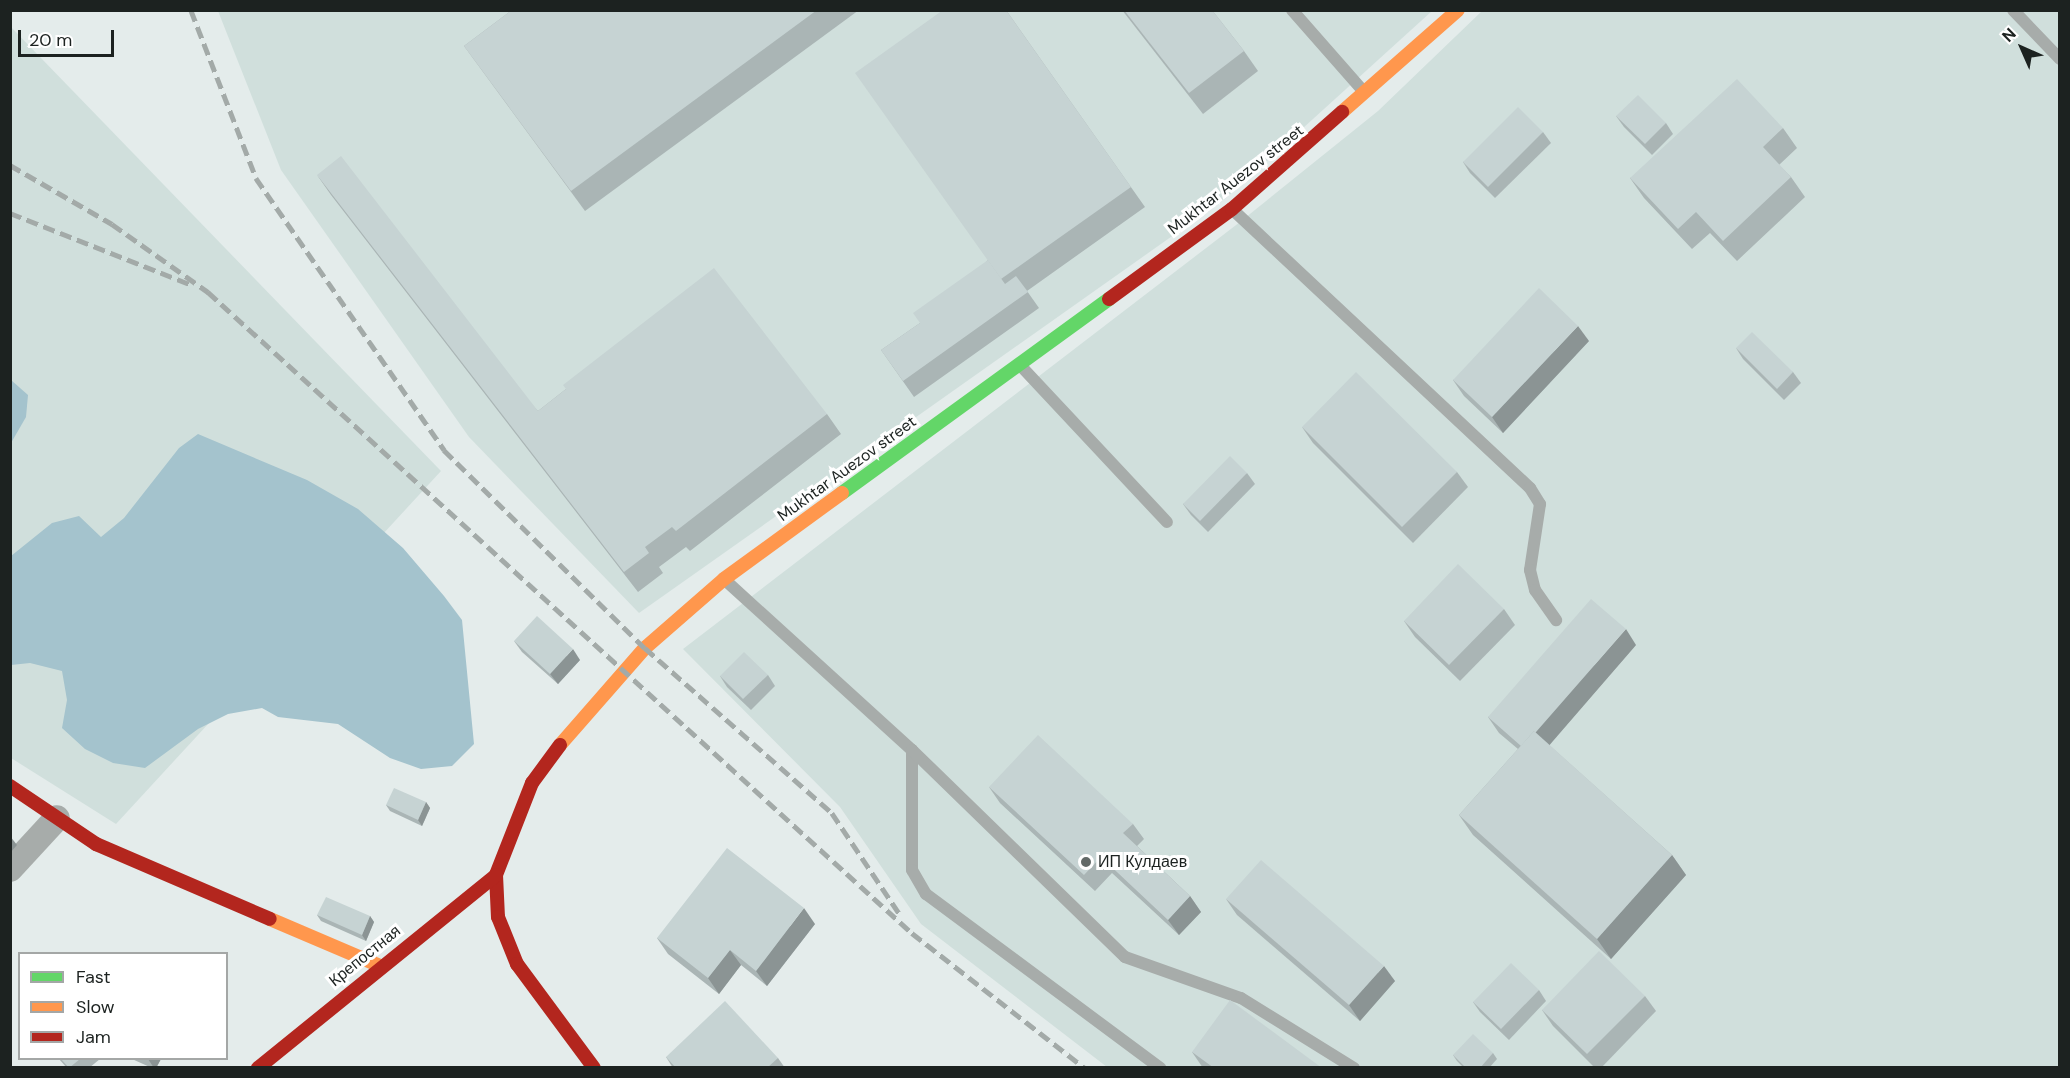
<!DOCTYPE html>
<html>
<head>
<meta charset="utf-8">
<style>
	body { margin:0 }
	#map { position:relative; width:2070px; height:1078px; overflow:hidden; background:#e4eceb; font-family:"DM Sans",sans-serif }
	div>[style] { position:absolute }
	[style*='--x'] { left:calc(var(--x)*1px); top:calc(var(--y)*1px); width:calc(var(--w)*1px); rotate:calc(var(--a)*1deg) }
	.built>* { inset:0; background:#d0dfdc }
	.water>* { inset:0; background:#a4c3cd }
	.lane>* { height:12px; margin:-6px; padding:0 6px; transform-origin:6px; border-radius:6px; background:#a7acaa }
	.street>* { height:26px; margin:-13px; padding:0 13px; transform-origin:13px; border-radius:13px; background:#a7acaa }
	.fast>* { height:14px; margin:-7px; padding:0 7px; transform-origin:7px; border-radius:7px; background:#63d668 }
	.slow>* { height:14px; margin:-7px; padding:0 7px; transform-origin:7px; border-radius:7px; background:#ff974d }
	.jam>* { height:14px; margin:-7px; padding:0 7px; transform-origin:7px; border-radius:7px; background:#b3261e }
	.rail>* { height:4.5px; margin-top:-2.25px; transform-origin:0; background:repeating-linear-gradient(90deg,#a3aaa8 0 12px,transparent 0 18px) }
	.wall>* { inset:0; background:#aab5b5 }
	.shaded-wall>* { inset:0; background:#8b9494 }
	.building>* { inset:0; background:#c6d3d3 }
	.dots>* { width:16px; height:16px; translate:-50% -50%; box-sizing:border-box; border:3px solid #fff; border-radius:50% }
	span { translate:-50% -50%; white-space:nowrap; text-align:center; line-height:1.15; -webkit-text-stroke:6px #fff; paint-order:stroke }
	.street-label { font-size:16px; color:#1c2220 }
	.poi-label { font-size:16px; color:#1c2220 }
	.left { translate:0 -50%; text-align:left }
	.frame { position:absolute; inset:0; border:12px solid #1c2220; pointer-events:none }
	.legend { position:absolute; left:18px; top:952px; width:210px; height:108px; box-sizing:border-box; background:#fff; border:2px solid #a4a7a6; margin:0; padding:8px 10px; list-style:none; font-size:18px; color:#1c2220 }
	.legend li { display:flex; align-items:center; gap:12px; height:30px }
	.legend b { width:30px; border:2px solid #a4a7a6 }
	.north { position:absolute; left:1992px; top:18px; width:60px; height:60px; -webkit-text-stroke:4px #fff; paint-order:stroke; rotate:315deg; font-size:16px; font-weight:700; line-height:24px; text-align:center; color:#1c2220 }
	.north::after { content:''; display:block; margin:auto; width:21px; height:27px; background:#1c2220; clip-path:polygon(50% 0,100% 100%,50% 72%,0 100%) }
	.scale { position:absolute; left:18px; top:30px; width:96px; height:27px; box-sizing:border-box; border:3px solid #1c2220; border-top:0; padding-left:8px; font-size:18px; line-height:21px; white-space:nowrap; color:#1c2220; -webkit-text-stroke:4px #fff; paint-order:stroke }
</style>
</head>
<body>
<div id="map">
	<div class="built">
		<i style="clip-path:polygon(218px 11px,1432px 11px,1226px 198px,639px 613px,469px 437px,281px 170px)"></i>
		<i style="clip-path:polygon(1482px 11px,2059px 11px,2059px 1067px,1107px 1067px,921px 924px,840px 807px,683px 649px,1240px 222px,1378px 111px)"></i>
		<i style="clip-path:polygon(10px 26px,441px 471px,116px 824px,11px 758px)"></i>
	</div>
	<div class="water">
		<i style="clip-path:polygon(11px 380px,28px 395px,26px 417px,11px 443px)"></i>
		<i style="clip-path:polygon(198px 434px,307px 480px,358px 509px,403px 548px,444px 596px,462px 620px,474px 744px,452px 766px,421px 769px,390px 758px,338px 724px,278px 717px,262px 708px,228px 714px,198px 729px,145px 768px,113px 763px,85px 749px,62px 728px,67px 700px,62px 671px,30px 663px,11px 665px,11px 556px,52px 523px,79px 516px,101px 537px,124px 518px,179px 448px)"></i>
	</div>
	<div class="lane">
		<i style="--x:1292;--y:10;--w:109;--a:48.7"></i>
		<i style="--x:2013;--y:10;--w:68;--a:46.2"></i>
		<i style="--x:1233;--y:210;--w:407;--a:43.1"></i>
		<i style="--x:1530;--y:488;--w:19;--a:58"></i>
		<i style="--x:1540;--y:504;--w:67;--a:98.6"></i>
		<i style="--x:1530;--y:570;--w:21;--a:76"></i>
		<i style="--x:1535;--y:590;--w:37;--a:55"></i>
		<i style="--x:1020;--y:365;--w:215;--a:46.9"></i>
		<i style="--x:725;--y:580;--w:253;--a:42.3"></i>
		<i style="--x:912;--y:750;--w:120;--a:90"></i>
		<i style="--x:912;--y:870;--w:28;--a:60"></i>
		<i style="--x:926;--y:894;--w:292;--a:36.6"></i>
		<i style="--x:912;--y:750;--w:297;--a:44.2"></i>
		<i style="--x:1125;--y:957;--w:123;--a:19.5"></i>
		<i style="--x:1241;--y:998;--w:133;--a:31.8"></i>
	</div>
	<div class="street">
		<i style="--x:10;--y:869;--w:69;--a:-47.3"></i>
	</div>
	<div class="fast">
		<i style="--x:842;--y:493;--w:330;--a:-36"></i>
	</div>
	<div class="slow">
		<i style="--x:1342;--y:112;--w:154;--a:-41.3"></i>
		<i style="--x:560;--y:745;--w:129;--a:-48.8"></i>
		<i style="--x:645;--y:648;--w:105;--a:-41.1"></i>
		<i style="--x:724;--y:579;--w:146;--a:-36.1"></i>
		<i style="--x:270;--y:919;--w:117;--a:23.1"></i>
	</div>
	<div class="jam">
		<i style="--x:1109;--y:299;--w:152;--a:-36.2"></i>
		<i style="--x:1232;--y:209;--w:147;--a:-41.4"></i>
		<i style="--x:560;--y:745;--w:47;--a:126.4"></i>
		<i style="--x:532;--y:783;--w:99;--a:111.4"></i>
		<i style="--x:496;--y:875;--w:42;--a:87.3"></i>
		<i style="--x:498;--y:917;--w:51;--a:68"></i>
		<i style="--x:517;--y:964;--w:129;--a:53.5"></i>
		<i style="--x:10;--y:786;--w:104;--a:34"></i>
		<i style="--x:96;--y:844;--w:189;--a:23.3"></i>
		<i style="--x:258;--y:1068;--w:306;--a:-39"></i>
	</div>
	<div class="rail">
		<i style="--x:191;--y:10;--w:180;--a:68.8"></i>
		<i style="--x:256;--y:178;--w:331;--a:55.3"></i>
		<i style="--x:444;--y:450;--w:282;--a:44.6"></i>
		<i style="--x:645;--y:648;--w:249;--a:41.4"></i>
		<i style="--x:832;--y:813;--w:124;--a:56.2"></i>
		<i style="--x:10;--y:165;--w:118;--a:30"></i>
		<i style="--x:112;--y:224;--w:118;--a:35.3"></i>
		<i style="--x:208;--y:292;--w:952;--a:42.32"></i>
		<i style="--x:912;--y:933;--w:219;--a:38"></i>
		<i style="--x:10;--y:213;--w:193;--a:21.6"></i>
	</div>
	<div class="wall">
		<i style="clip-path:polygon(512px 10px,859px 10px,585px 211px,464px 46px)"></i>
		<i style="clip-path:polygon(1006px 10px,1145px 207px,1027px 291px,1039px 308px,914px 397px,881px 350px,920px 323px,988px 260px)"></i>
		<i style="clip-path:polygon(1122px 10px,1212px 10px,1244px 51px,1258px 71px,1203px 114px)"></i>
		<i style="clip-path:polygon(1616px 116px,1666px 123px,1673px 134px,1652px 155px,1624px 127px)"></i>
		<i style="clip-path:polygon(1783px 128px,1797px 148px,1779px 165px,1791px 177px,1805px 197px,1737px 261px,1710px 233px,1692px 249px,1644px 198px,1630px 178px)"></i>
		<i style="clip-path:polygon(1543px 132px,1551px 143px,1495px 198px,1470px 173px,1463px 162px)"></i>
		<i style="clip-path:polygon(317px 175px,538px 411px,566px 389px,827px 414px,841px 434px,690px 551px,686px 547px,659px 567px,663px 573px,638px 592px,331px 195px)"></i>
		<i style="clip-path:polygon(1589px 341px,1503px 433px,1464px 396px,1453px 380px)"></i>
		<i style="clip-path:polygon(1736px 348px,1793px 372px,1801px 383px,1784px 400px,1743px 359px)"></i>
		<i style="clip-path:polygon(1302px 427px,1457px 472px,1468px 487px,1413px 543px,1313px 443px)"></i>
		<i style="clip-path:polygon(1247px 473px,1255px 484px,1208px 532px,1191px 515px,1183px 504px)"></i>
		<i style="clip-path:polygon(1504px 609px,1515px 625px,1460px 681px,1415px 637px,1404px 621px)"></i>
		<i style="clip-path:polygon(514px 641px,580px 660px,558px 684px,522px 652px)"></i>
		<i style="clip-path:polygon(1636px 645px,1549px 745px,1672px 855px,1686px 875px,1611px 959px,1473px 835px,1459px 815px,1518px 749px,1499px 733px,1488px 717px)"></i>
		<i style="clip-path:polygon(768px 675px,775px 686px,751px 710px,727px 687px,720px 676px)"></i>
		<i style="clip-path:polygon(989px 787px,1133px 824px,1144px 839px,1137px 846px,1190px 896px,1201px 912px,1179px 935px,1112px 873px,1095px 891px,1000px 803px)"></i>
		<i style="clip-path:polygon(426px 802px,430px 808px,422px 826px,390px 811px,386px 805px)"></i>
		<i style="clip-path:polygon(1226px 899px,1395px 981px,1360px 1021px,1237px 915px)"></i>
		<i style="clip-path:polygon(317px 915px,370px 916px,374px 922px,366px 941px,321px 921px)"></i>
		<i style="clip-path:polygon(815px 924px,767px 986px,741px 965px,719px 994px,668px 954px,657px 938px)"></i>
		<i style="clip-path:polygon(1539px 990px,1546px 1001px,1509px 1040px,1480px 1012px,1473px 1002px)"></i>
		<i style="clip-path:polygon(1645px 996px,1656px 1011px,1601px 1068px,1595px 1068px,1553px 1026px,1542px 1010px)"></i>
		<i style="clip-path:polygon(1192px 1052px,1322px 1068px,1203px 1068px)"></i>
		<i style="clip-path:polygon(1493px 1053px,1497px 1059px,1489px 1068px,1464px 1068px,1457px 1061px,1453px 1055px)"></i>
		<i style="clip-path:polygon(666px 1057px,778px 1058px,785px 1068px,673px 1068px)"></i>
		<i style="clip-path:polygon(59px 1059px,100px 1059px,89px 1068px,67px 1068px)"></i>
		<i style="clip-path:polygon(132px 1059px,161px 1059px,156px 1068px,152px 1068px)"></i>
	</div>
	<div class="shaded-wall">
		<i style="clip-path:polygon(1578px 326px,1589px 341px,1503px 433px,1492px 417px)"></i>
		<i style="clip-path:polygon(1626px 629px,1636px 645px,1534px 763px,1523px 747px)"></i>
		<i style="clip-path:polygon(573px 649px,580px 660px,558px 684px,550px 674px)"></i>
		<i style="clip-path:polygon(426px 802px,430px 808px,422px 826px,418px 820px)"></i>
		<i style="clip-path:polygon(10px 836px,17px 845px,10px 853px)"></i>
		<i style="clip-path:polygon(1672px 855px,1686px 875px,1611px 959px,1597px 939px)"></i>
		<i style="clip-path:polygon(1190px 896px,1201px 912px,1179px 935px,1168px 920px)"></i>
		<i style="clip-path:polygon(804px 908px,815px 924px,767px 986px,756px 971px)"></i>
		<i style="clip-path:polygon(370px 916px,374px 922px,366px 941px,362px 935px)"></i>
		<i style="clip-path:polygon(730px 950px,741px 965px,719px 994px,708px 978px)"></i>
		<i style="clip-path:polygon(1384px 966px,1395px 981px,1360px 1021px,1349px 1005px)"></i>
		<i style="clip-path:polygon(148px 1059px,161px 1059px,156px 1068px,154px 1068px)"></i>
	</div>
	<div class="building">
		<i style="clip-path:polygon(512px 10px,817px 10px,571px 191px,464px 46px)"></i>
		<i style="clip-path:polygon(943px 10px,1006px 10px,1131px 187px,1001px 279px,855px 73px)"></i>
		<i style="clip-path:polygon(1124px 10px,1212px 10px,1244px 51px,1189px 93px)"></i>
		<i style="clip-path:polygon(1737px 79px,1783px 128px,1763px 147px,1791px 177px,1723px 241px,1696px 212px,1678px 229px,1630px 178px)"></i>
		<i style="clip-path:polygon(1638px 95px,1666px 123px,1645px 144px,1616px 116px)"></i>
		<i style="clip-path:polygon(1518px 107px,1543px 132px,1488px 187px,1463px 162px)"></i>
		<i style="clip-path:polygon(341px 156px,538px 411px,566px 389px,563px 385px,714px 268px,827px 414px,676px 531px,672px 527px,645px 547px,649px 553px,624px 572px,317px 175px)"></i>
		<i style="clip-path:polygon(988px 260px,1005px 284px,1016px 276px,1028px 292px,903px 381px,881px 350px,920px 323px,913px 313px)"></i>
		<i style="clip-path:polygon(1539px 288px,1578px 326px,1492px 417px,1453px 380px)"></i>
		<i style="clip-path:polygon(1752px 332px,1793px 372px,1777px 389px,1736px 348px)"></i>
		<i style="clip-path:polygon(1356px 372px,1457px 472px,1402px 527px,1302px 427px)"></i>
		<i style="clip-path:polygon(1230px 456px,1247px 473px,1200px 521px,1183px 504px)"></i>
		<i style="clip-path:polygon(1458px 564px,1504px 609px,1449px 665px,1404px 621px)"></i>
		<i style="clip-path:polygon(1591px 599px,1626px 629px,1535px 733px,1534px 731px,1521px 746px,1488px 717px)"></i>
		<i style="clip-path:polygon(537px 616px,573px 649px,550px 674px,514px 641px)"></i>
		<i style="clip-path:polygon(744px 652px,768px 675px,743px 699px,720px 676px)"></i>
		<i style="clip-path:polygon(1534px 731px,1672px 855px,1597px 939px,1459px 815px)"></i>
		<i style="clip-path:polygon(1038px 735px,1133px 824px,1123px 833px,1190px 896px,1168px 920px,1101px 857px,1084px 875px,989px 787px)"></i>
		<i style="clip-path:polygon(394px 788px,426px 802px,418px 820px,386px 805px)"></i>
		<i style="clip-path:polygon(727px 848px,804px 908px,756px 971px,730px 950px,708px 978px,657px 938px)"></i>
		<i style="clip-path:polygon(1261px 860px,1384px 966px,1349px 1005px,1226px 899px)"></i>
		<i style="clip-path:polygon(326px 897px,370px 916px,362px 935px,317px 915px)"></i>
		<i style="clip-path:polygon(1599px 951px,1645px 996px,1587px 1054px,1542px 1010px)"></i>
		<i style="clip-path:polygon(1511px 963px,1539px 990px,1501px 1029px,1473px 1002px)"></i>
		<i style="clip-path:polygon(1230px 1000px,1322px 1068px,1214px 1068px,1192px 1052px)"></i>
		<i style="clip-path:polygon(725px 1001px,778px 1058px,767px 1068px,676px 1068px,666px 1057px)"></i>
		<i style="clip-path:polygon(1473px 1034px,1493px 1053px,1480px 1068px,1466px 1068px,1453px 1055px)"></i>
		<i style="clip-path:polygon(61px 1059px,80px 1059px,69px 1068px)"></i>
	</div>
	<div class="dots">
		<i style="left:1086px;top:862px;background:#626967"></i>
	</div>
	<div class="street-label">
		<span style="left:1236px;top:180px;rotate:-38deg">Mukhtar Auezov street</span>
		<span style="left:847px;top:469px;rotate:-36deg">Mukhtar Auezov street</span>
		<span style="left:365px;top:956px;rotate:-39deg">Крепостная</span>
	</div>
	<div class="poi-label">
		<span class="left" style="left:1098px;top:862px">ИП Кулдаев</span>
	</div>
	<div class="frame"></div>
	<ul class="legend">
	<li><b style="height:8px;background:#63d668"></b>Fast</li>
	<li><b style="height:8px;background:#ff974d"></b>Slow</li>
	<li><b style="height:8px;background:#b3261e"></b>Jam</li>
	</ul>
	<div class="north">N</div>
	<div class="scale">20 m</div>
</div>
</body>
</html>
